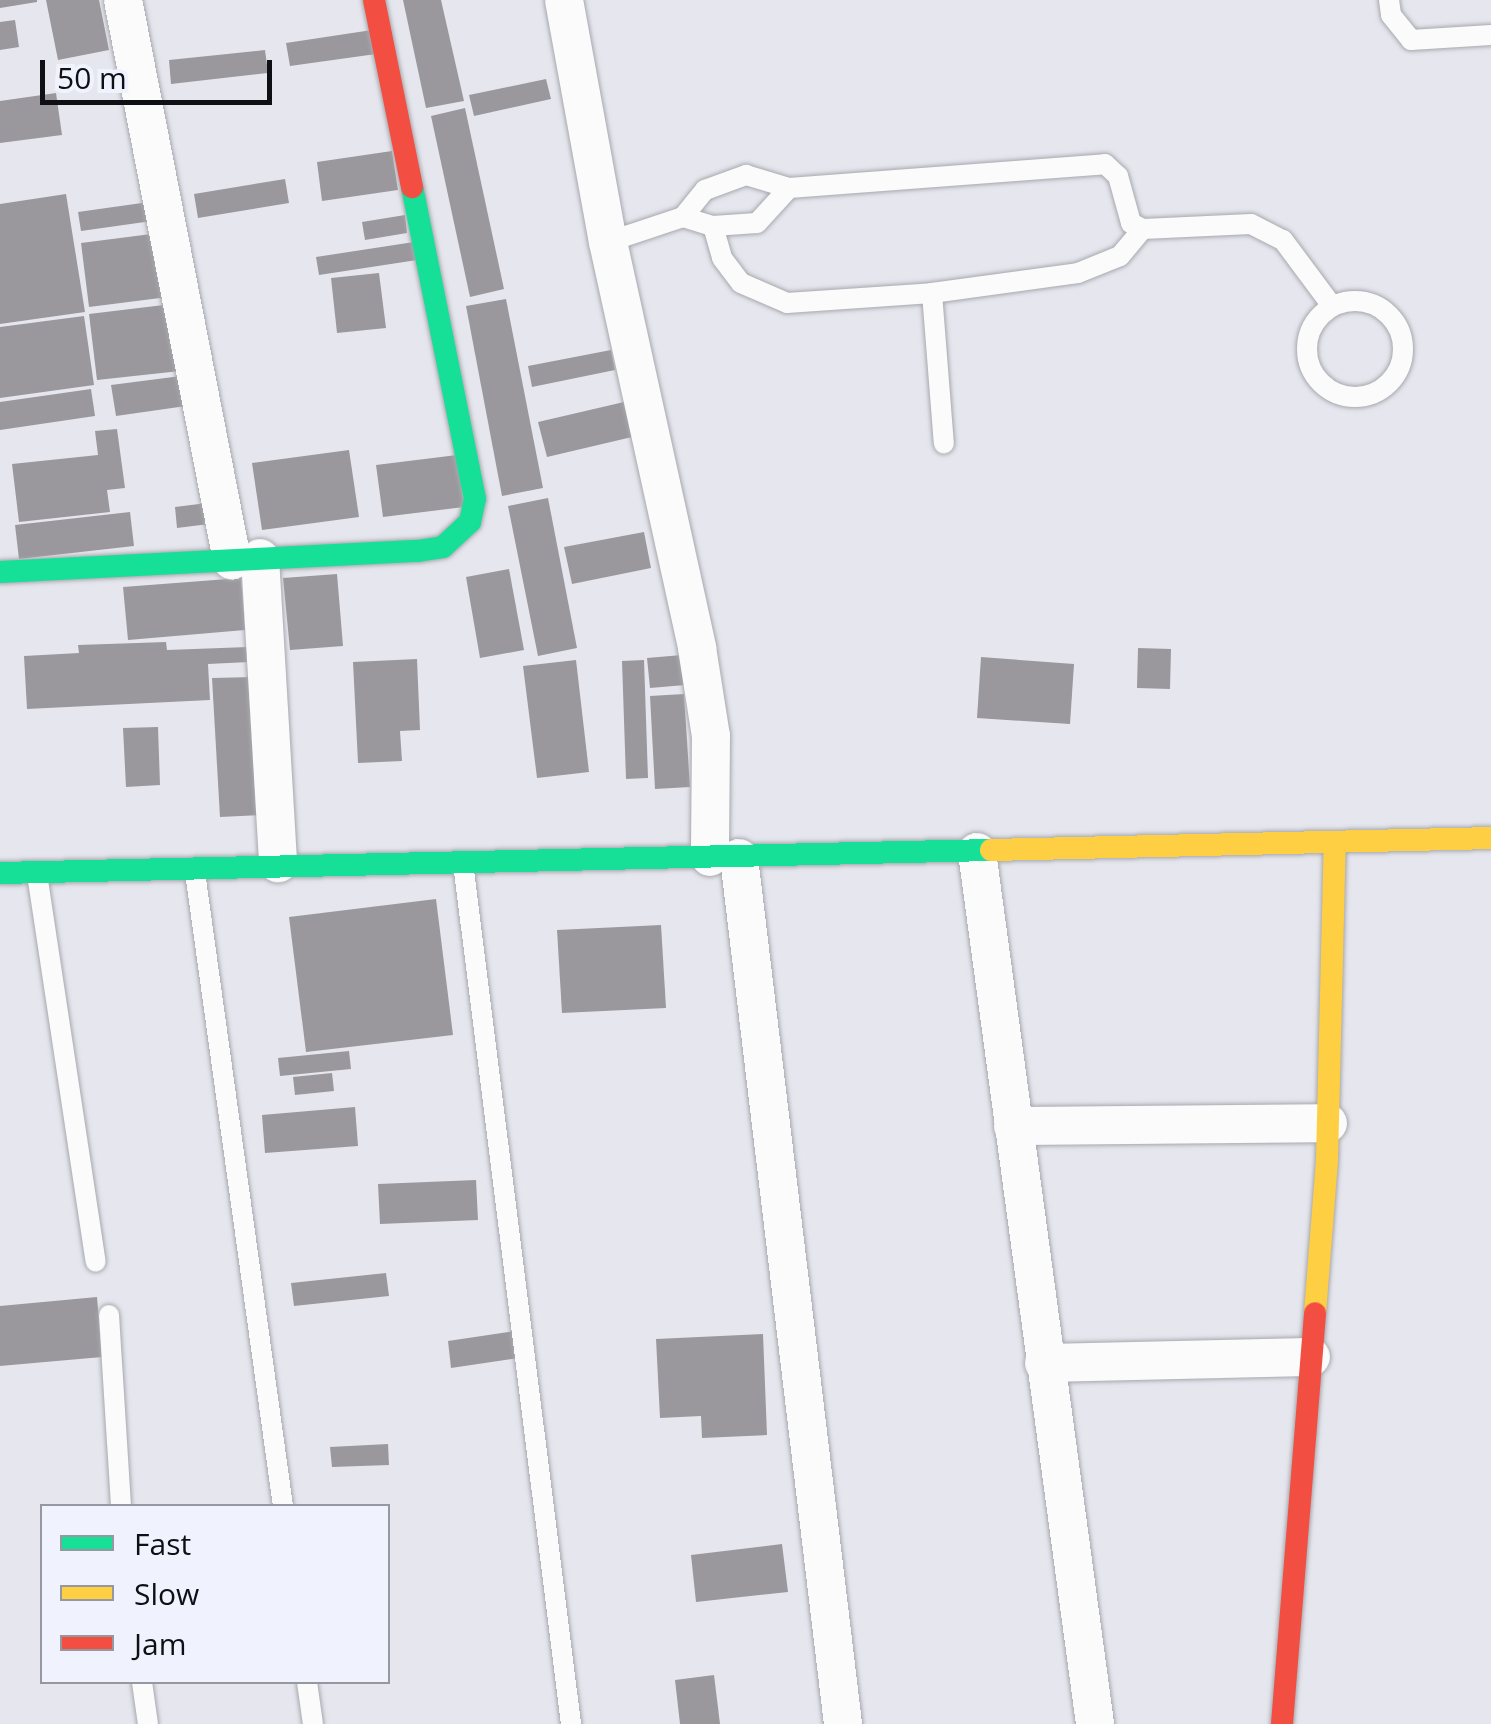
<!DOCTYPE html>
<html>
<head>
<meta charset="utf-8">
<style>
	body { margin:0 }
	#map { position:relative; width:1491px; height:1724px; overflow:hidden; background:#e6e7ee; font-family:"Open Sans",sans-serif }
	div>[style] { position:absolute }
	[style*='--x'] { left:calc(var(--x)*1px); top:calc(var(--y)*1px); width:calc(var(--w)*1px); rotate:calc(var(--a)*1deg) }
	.building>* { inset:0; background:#9a989c }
	.roads { filter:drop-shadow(0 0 2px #a7a8ae) drop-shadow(0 0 2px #a7a8ae) }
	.lane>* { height:20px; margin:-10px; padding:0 10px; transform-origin:10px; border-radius:10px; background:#fbfbfc }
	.lane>.ring { margin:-10px; padding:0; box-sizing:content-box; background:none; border:20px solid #fbfbfc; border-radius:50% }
	.street>* { height:38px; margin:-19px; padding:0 19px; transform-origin:19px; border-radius:19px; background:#fbfbfc }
	.fast>* { height:22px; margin:-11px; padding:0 11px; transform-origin:11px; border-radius:11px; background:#16e098 }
	.slow>* { height:22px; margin:-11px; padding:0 11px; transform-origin:11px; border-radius:11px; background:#ffcf43 }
	.jam>* { height:22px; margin:-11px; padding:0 11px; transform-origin:11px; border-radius:11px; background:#f24e42 }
	span { translate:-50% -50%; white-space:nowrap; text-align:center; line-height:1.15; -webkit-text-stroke:10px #f0f3fe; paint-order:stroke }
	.legend { position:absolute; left:40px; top:1504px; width:350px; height:180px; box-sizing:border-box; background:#f0f3fe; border:2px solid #9698a0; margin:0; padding:12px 18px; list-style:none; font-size:30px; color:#0f1014 }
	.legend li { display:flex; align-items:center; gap:20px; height:50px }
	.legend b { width:50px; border:2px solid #9698a0 }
	.scale { position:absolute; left:40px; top:60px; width:232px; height:45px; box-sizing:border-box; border:5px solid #0f1014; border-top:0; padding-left:12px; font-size:30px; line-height:35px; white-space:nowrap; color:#0f1014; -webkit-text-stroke:8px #f0f3fe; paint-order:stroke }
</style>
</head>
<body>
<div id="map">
	<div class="building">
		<i style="clip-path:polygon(0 0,37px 0,37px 2px,0 8px)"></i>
		<i style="clip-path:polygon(46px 0,99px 0,109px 50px,58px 60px)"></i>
		<i style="clip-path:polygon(403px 0,441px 0,464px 101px,426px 108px)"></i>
		<i style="clip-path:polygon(15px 20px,19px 47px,0 50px,0 22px)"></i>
		<i style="clip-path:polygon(372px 30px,376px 54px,290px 66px,286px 43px)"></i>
		<i style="clip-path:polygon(265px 50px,268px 73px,171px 84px,169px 60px)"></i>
		<i style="clip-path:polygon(546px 79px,551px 99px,474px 116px,469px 95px)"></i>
		<i style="clip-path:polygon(56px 93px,62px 135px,0 143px,0 101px)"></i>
		<i style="clip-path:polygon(465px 108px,504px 289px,470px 297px,431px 116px)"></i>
		<i style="clip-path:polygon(392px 151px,398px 190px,322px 201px,317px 162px)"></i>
		<i style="clip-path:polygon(285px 179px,289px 203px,198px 218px,194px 194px)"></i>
		<i style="clip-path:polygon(66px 194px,85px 312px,0 324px,0 204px)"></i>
		<i style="clip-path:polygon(156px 201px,159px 220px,81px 231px,78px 212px)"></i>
		<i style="clip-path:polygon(405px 215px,407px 233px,365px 240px,362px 222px)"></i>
		<i style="clip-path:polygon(159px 233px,168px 297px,89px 307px,81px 243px)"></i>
		<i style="clip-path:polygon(414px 242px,417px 260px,319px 275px,316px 257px)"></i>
		<i style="clip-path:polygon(379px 273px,386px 328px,337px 333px,331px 278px)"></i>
		<i style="clip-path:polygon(506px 299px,543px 488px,502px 496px,466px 306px)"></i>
		<i style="clip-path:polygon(172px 304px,180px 371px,97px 380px,89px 314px)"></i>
		<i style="clip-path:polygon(84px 316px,94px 385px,0 398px,0 327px)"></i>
		<i style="clip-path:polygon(611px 350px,615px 370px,532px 387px,528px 366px)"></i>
		<i style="clip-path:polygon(181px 376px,186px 406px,116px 416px,111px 385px)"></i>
		<i style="clip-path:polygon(91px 389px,95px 416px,0 430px,0 402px)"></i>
		<i style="clip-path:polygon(624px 402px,632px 437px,547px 457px,538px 422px)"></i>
		<i style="clip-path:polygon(117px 429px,125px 488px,107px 490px,110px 512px,19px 522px,12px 464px,98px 455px,95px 431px)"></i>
		<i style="clip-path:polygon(349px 450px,359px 517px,262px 530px,252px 463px)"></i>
		<i style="clip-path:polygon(457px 455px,464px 507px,383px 517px,376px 465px)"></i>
		<i style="clip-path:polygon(548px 498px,577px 648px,538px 656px,508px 506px)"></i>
		<i style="clip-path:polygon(215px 502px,217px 523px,177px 528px,175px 507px)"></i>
		<i style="clip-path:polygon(130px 512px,134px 546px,19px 559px,15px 525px)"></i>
		<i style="clip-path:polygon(644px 532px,651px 568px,572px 584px,564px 547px)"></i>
		<i style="clip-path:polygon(509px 569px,524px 650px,480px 658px,466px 577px)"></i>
		<i style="clip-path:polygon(337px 574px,343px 646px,290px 650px,283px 578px)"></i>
		<i style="clip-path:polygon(241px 578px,245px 630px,128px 640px,123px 587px)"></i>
		<i style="clip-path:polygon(166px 642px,167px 650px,248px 647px,249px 662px,208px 664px,210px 700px,27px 709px,24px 656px,79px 653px,78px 645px)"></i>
		<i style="clip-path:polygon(1138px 648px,1171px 649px,1170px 689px,1137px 688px)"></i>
		<i style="clip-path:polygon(682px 655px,685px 685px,650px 688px,647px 658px)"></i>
		<i style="clip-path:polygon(981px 657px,1074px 664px,1070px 724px,977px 718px)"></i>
		<i style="clip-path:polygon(417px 659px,420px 730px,400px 731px,402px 761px,358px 763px,353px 662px)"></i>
		<i style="clip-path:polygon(576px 660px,589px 772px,537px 778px,523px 666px)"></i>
		<i style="clip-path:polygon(644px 660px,648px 778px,626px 779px,622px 661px)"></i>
		<i style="clip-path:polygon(254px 677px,262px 815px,220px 817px,212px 678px)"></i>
		<i style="clip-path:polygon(684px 694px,690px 787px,655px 789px,650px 696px)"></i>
		<i style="clip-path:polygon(158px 727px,160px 785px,126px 787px,123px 728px)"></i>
		<i style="clip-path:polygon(436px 899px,453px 1035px,306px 1052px,289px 917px)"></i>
		<i style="clip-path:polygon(661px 925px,666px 1008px,562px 1013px,557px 930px)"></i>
		<i style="clip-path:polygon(349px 1051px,351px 1069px,280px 1076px,278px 1058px)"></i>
		<i style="clip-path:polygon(332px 1073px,334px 1091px,295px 1095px,293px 1077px)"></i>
		<i style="clip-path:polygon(355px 1107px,358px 1146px,265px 1153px,262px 1115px)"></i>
		<i style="clip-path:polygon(476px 1180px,478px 1220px,380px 1224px,378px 1184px)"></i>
		<i style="clip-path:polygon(386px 1273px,389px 1296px,294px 1306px,291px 1283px)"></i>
		<i style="clip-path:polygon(97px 1297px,102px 1357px,0 1366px,0 1306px)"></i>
		<i style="clip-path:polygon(515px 1331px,519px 1358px,451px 1368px,448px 1341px)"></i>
		<i style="clip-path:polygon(763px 1334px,767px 1435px,702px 1438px,701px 1416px,660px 1418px,656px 1339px)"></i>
		<i style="clip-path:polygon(388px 1444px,389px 1465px,332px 1467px,330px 1447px)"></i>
		<i style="clip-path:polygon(782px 1544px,788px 1592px,696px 1602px,691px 1555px)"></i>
		<i style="clip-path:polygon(714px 1675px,720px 1724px,680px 1724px,675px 1680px)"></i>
	</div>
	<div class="roads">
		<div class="lane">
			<i style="--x:1389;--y:0;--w:15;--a:82"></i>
			<i style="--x:1391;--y:15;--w:32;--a:51"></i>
			<i style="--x:1411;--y:40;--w:80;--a:-3.6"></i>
			<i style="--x:683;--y:217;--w:35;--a:-51"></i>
			<i style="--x:705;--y:190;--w:44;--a:-20.1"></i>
			<i style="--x:746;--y:175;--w:45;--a:16.8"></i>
			<i style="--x:789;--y:188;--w:317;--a:-4.3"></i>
			<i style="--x:1105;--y:164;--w:18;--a:43"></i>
			<i style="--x:1118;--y:176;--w:49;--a:74.5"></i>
			<i style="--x:1131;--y:223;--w:13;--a:27"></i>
			<i style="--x:1143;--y:229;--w:108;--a:-2.7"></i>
			<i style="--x:1251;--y:224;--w:36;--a:27"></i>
			<i style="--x:1283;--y:240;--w:82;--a:53.4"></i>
			<i style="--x:713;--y:226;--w:33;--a:74"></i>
			<i style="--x:722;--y:258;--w:31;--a:53"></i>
			<i style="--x:741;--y:283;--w:50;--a:23.5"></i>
			<i style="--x:787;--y:303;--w:145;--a:-3.9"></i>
			<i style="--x:932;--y:293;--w:147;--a:-7.8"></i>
			<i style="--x:1078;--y:273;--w:45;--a:-22"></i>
			<i style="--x:1120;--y:256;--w:35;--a:-50"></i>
			<i style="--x:608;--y:242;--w:79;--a:-18.4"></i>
			<i style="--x:683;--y:217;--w:31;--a:17"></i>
			<i style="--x:713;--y:226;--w:44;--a:-3.9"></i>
			<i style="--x:757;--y:223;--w:47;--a:-47.6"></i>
			<i style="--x:932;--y:293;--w:151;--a:85.5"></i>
			<i class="ring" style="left:1307px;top:301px;width:76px;height:76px"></i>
			<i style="--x:463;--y:863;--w:868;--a:82.85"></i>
			<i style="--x:195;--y:872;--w:640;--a:82.1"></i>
			<i style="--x:37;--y:874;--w:392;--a:81.4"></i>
			<i style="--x:109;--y:1315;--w:191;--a:86.4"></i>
			<i style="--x:142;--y:1682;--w:42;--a:81.9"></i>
			<i style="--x:307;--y:1682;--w:42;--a:81.9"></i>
		</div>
		<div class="street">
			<i style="--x:123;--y:0;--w:571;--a:78.99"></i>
			<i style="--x:564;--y:0;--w:246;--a:79.7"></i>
			<i style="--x:608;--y:242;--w:416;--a:77.6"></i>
			<i style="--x:697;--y:648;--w:89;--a:81"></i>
			<i style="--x:711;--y:736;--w:121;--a:90.5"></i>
			<i style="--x:260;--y:558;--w:306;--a:86.6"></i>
			<i style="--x:977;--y:852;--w:880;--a:82.29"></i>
			<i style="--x:739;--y:858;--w:872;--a:83.15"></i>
			<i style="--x:1013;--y:1126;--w:315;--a:-0.5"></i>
			<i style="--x:1044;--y:1363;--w:267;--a:-1.3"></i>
		</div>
		<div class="fast">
			<i style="--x:0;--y:572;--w:419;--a:-2.9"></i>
			<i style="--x:418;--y:551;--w:25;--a:-9"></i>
			<i style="--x:443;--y:547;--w:37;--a:-43"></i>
			<i style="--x:470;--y:522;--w:24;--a:-78"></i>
			<i style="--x:475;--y:499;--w:318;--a:-101.4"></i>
			<i style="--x:0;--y:873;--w:991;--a:-1.33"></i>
		</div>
		<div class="slow">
			<i style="--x:991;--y:850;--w:500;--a:-1.37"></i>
			<i style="--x:1315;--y:1313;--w:153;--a:-85.5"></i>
			<i style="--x:1327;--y:1160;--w:318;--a:-88.6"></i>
		</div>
		<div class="jam">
			<i style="--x:374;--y:0;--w:191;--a:78.5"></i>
			<i style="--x:1282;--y:1724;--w:412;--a:-85.4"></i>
		</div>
	</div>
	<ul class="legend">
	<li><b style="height:12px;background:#16e098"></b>Fast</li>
	<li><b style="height:12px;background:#ffcf43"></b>Slow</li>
	<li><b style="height:12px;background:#f24e42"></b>Jam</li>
	</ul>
	<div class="scale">50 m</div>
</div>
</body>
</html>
